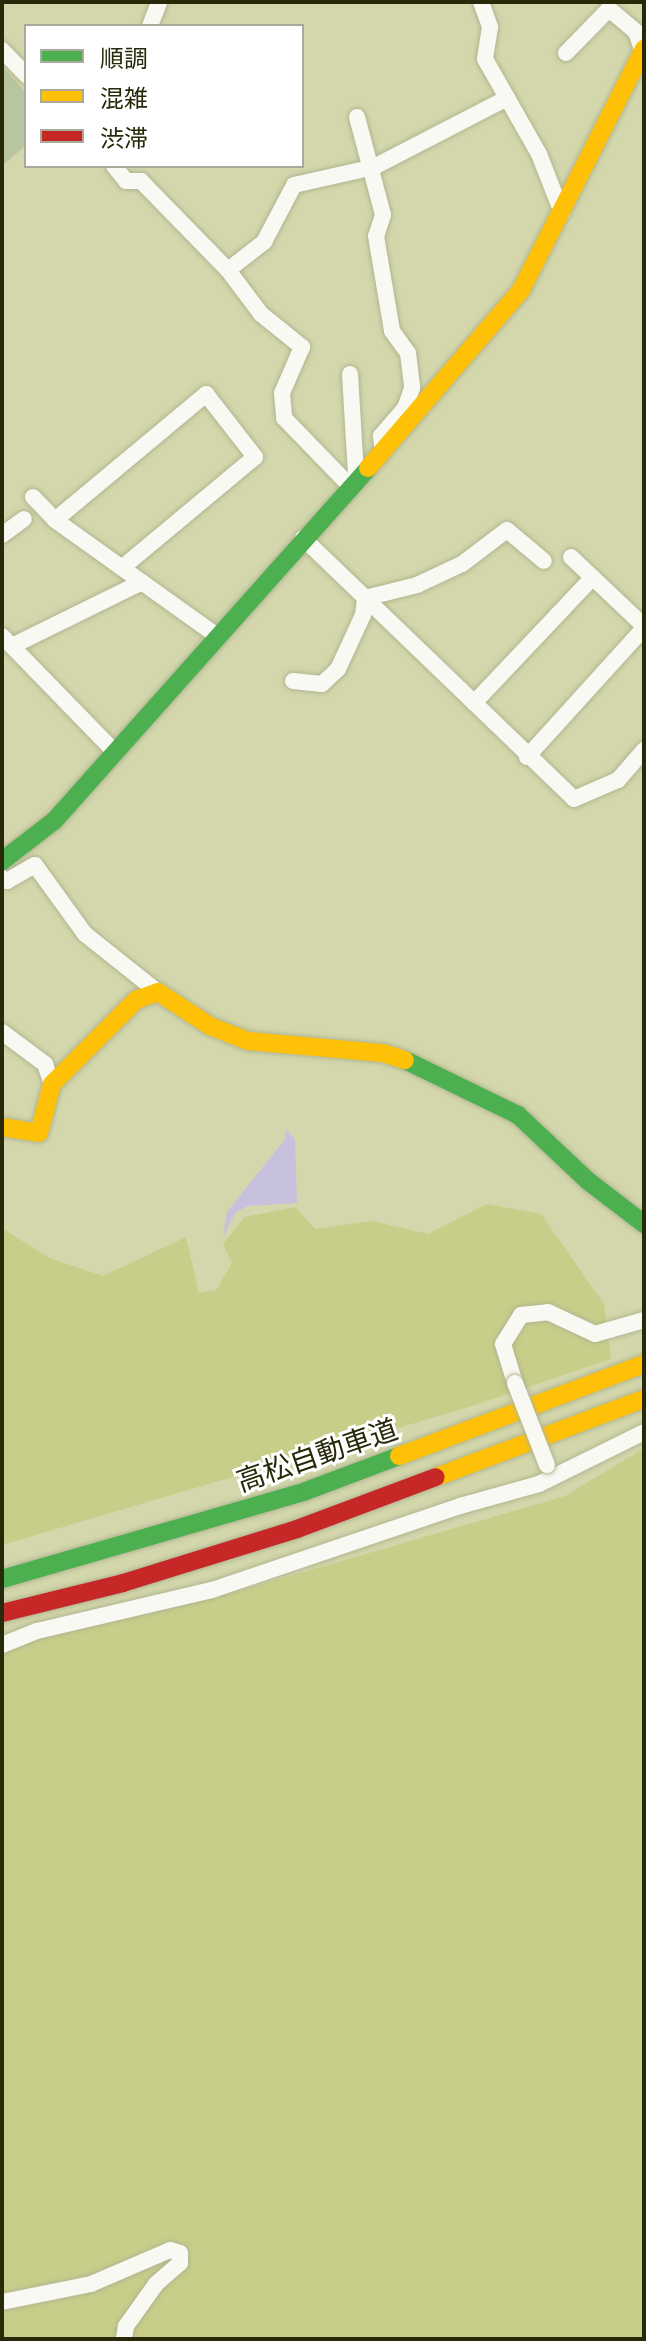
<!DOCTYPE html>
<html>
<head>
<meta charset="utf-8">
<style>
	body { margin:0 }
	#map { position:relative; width:646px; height:2341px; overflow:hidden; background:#d3d7ab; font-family:"IBM Plex Sans","Noto Sans JP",sans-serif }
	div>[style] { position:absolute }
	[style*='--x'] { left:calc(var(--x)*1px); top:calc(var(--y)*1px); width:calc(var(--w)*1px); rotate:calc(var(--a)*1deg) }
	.green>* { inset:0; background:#c8ce89 }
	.water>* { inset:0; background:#c8c1de }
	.building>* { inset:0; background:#b9c59f }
	.roads { filter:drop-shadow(0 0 2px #b2b591) drop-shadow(0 0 2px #b2b591) }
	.street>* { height:16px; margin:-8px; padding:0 8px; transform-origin:8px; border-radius:8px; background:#f8f9f2 }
	.fast>* { height:18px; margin:-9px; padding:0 9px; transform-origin:9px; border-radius:9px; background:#4caf50 }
	.slow>* { height:18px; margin:-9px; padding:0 9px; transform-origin:9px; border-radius:9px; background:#ffc107 }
	.jam>* { height:18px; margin:-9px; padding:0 9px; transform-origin:9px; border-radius:9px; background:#c62828 }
	.bridges { filter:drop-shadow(0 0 2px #b2b591) drop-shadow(0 0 2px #b2b591) }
	.street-bridge>* { height:16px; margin:-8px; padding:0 8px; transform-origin:8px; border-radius:8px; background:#f8f9f2 }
	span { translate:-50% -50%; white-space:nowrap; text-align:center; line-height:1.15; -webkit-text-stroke:6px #fff; paint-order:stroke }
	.street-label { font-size:28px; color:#272908 }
	.frame { position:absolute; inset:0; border:4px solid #272908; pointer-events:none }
	.legend { position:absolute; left:24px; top:24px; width:280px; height:144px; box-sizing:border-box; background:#fff; border:2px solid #a9a99c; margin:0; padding:10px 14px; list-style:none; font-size:24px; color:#272908 }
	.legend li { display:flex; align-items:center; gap:16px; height:40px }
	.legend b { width:40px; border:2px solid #a9a99c }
</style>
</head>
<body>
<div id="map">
	<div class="green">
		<i style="clip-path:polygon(487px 1204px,541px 1214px,604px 1304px,611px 1359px,466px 1408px,2px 1545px,2px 1228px,49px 1258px,103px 1276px,186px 1237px,199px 1293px,216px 1290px,232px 1263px,223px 1244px,245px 1217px,295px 1207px,315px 1229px,372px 1221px,428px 1234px)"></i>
		<i style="clip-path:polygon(644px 1448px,644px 2339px,2px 2339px,2px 1651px,38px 1638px,211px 1599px,565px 1496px)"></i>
	</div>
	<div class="water">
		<i style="clip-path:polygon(286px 1129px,295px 1139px,297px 1203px,248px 1206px,236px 1212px,223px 1237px,227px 1212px,285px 1139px)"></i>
	</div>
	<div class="building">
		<i style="clip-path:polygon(2px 66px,26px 93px,26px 145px,2px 166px)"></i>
	</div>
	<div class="roads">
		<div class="street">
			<i style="--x:481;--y:2;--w:27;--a:70"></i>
			<i style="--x:490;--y:27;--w:32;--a:99"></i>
			<i style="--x:485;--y:59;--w:109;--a:60.4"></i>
			<i style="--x:539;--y:154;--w:63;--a:68.7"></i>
			<i style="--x:150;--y:26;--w:26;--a:-69"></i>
			<i style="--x:2;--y:50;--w:35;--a:46"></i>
			<i style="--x:566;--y:53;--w:62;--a:-45.7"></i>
			<i style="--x:609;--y:9;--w:35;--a:40"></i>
			<i style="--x:636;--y:32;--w:21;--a:71"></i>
			<i style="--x:357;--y:117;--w:101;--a:75.1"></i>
			<i style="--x:383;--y:215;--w:22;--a:108"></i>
			<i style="--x:376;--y:236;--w:96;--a:80.4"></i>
			<i style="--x:392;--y:331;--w:27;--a:54"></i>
			<i style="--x:408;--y:353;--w:35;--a:83"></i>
			<i style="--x:412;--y:388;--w:21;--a:109"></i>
			<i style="--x:405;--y:408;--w:37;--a:131"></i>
			<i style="--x:381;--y:436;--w:9;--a:84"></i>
			<i style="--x:114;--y:166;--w:19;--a:51"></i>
			<i style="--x:126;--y:181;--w:15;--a:0"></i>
			<i style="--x:141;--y:181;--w:124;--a:45.7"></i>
			<i style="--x:228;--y:270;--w:46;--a:-37.9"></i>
			<i style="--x:264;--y:242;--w:64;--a:-62.2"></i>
			<i style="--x:294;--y:185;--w:82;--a:-12.7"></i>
			<i style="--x:374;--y:167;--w:150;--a:-27.4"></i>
			<i style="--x:228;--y:270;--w:55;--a:53.1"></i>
			<i style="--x:261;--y:314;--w:53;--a:38.8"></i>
			<i style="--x:302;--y:347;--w:50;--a:113.5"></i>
			<i style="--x:282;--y:393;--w:25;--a:85"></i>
			<i style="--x:284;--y:418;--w:93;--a:45.9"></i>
			<i style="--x:350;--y:374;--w:102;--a:86.6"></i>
			<i style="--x:33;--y:497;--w:32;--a:46"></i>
			<i style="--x:55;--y:520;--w:199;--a:35.6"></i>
			<i style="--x:55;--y:520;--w:197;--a:-39.8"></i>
			<i style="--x:206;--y:394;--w:80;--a:52.1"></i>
			<i style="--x:255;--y:457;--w:173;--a:140.2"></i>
			<i style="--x:2;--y:535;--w:27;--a:-36"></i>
			<i style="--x:303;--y:538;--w:376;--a:43.9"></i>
			<i style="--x:574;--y:799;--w:48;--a:-23.4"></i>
			<i style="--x:618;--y:780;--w:40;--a:-49"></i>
			<i style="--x:571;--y:557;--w:100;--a:43.4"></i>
			<i style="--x:2;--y:636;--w:161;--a:45.8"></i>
			<i style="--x:12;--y:646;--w:145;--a:-26.2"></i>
			<i style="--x:293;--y:681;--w:29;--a:6"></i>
			<i style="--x:322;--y:684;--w:22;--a:-43"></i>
			<i style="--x:338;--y:669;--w:60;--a:-65.2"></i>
			<i style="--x:363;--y:615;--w:17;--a:-83"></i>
			<i style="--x:365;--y:598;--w:54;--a:-14"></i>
			<i style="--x:417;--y:585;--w:50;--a:-25"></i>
			<i style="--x:462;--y:564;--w:56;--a:-37.1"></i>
			<i style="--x:507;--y:530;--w:48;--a:40"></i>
			<i style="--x:474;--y:703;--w:173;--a:-46.6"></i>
			<i style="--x:527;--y:757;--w:174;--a:-47.8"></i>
			<i style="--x:2;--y:878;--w:6;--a:31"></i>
			<i style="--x:7;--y:881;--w:32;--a:-30"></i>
			<i style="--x:35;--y:865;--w:85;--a:54.1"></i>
			<i style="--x:85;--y:934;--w:93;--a:38.5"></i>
			<i style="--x:2;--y:1032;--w:54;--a:36.7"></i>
			<i style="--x:45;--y:1064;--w:21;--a:71"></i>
			<i style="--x:515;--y:1383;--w:41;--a:-107.1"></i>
			<i style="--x:503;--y:1344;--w:34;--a:-58"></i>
			<i style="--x:521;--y:1315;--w:27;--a:-6"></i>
			<i style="--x:548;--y:1312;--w:52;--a:25.1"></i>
			<i style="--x:595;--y:1334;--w:51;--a:-15.9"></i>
			<i style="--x:2;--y:1645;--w:38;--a:-22"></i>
			<i style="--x:37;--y:1631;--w:180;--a:-13.2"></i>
			<i style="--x:212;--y:1590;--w:262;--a:-18.7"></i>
			<i style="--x:460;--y:1506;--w:82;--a:-15.6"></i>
			<i style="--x:539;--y:1484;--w:117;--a:-26.3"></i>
			<i style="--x:2;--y:2302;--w:91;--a:-11.4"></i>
			<i style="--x:91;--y:2284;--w:86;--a:-23.3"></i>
			<i style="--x:170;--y:2250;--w:10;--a:17"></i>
			<i style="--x:180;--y:2253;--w:10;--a:90"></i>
			<i style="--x:180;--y:2263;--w:32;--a:139"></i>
			<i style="--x:156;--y:2284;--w:52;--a:125.5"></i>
			<i style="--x:126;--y:2326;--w:13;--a:99"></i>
		</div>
		<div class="fast">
			<i style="--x:2;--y:861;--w:66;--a:-37.6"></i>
			<i style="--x:54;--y:821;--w:472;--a:-48.3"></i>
			<i style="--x:405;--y:1060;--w:126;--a:26"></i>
			<i style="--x:518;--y:1115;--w:96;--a:43.3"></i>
			<i style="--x:588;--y:1181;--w:71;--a:37.5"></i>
			<i style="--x:2;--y:1579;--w:316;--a:-16.1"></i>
			<i style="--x:306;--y:1491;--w:99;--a:-20.6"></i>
		</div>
		<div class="slow">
			<i style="--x:368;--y:468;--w:235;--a:-49.3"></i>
			<i style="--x:521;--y:290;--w:271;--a:-63"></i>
			<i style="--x:2;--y:1127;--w:37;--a:9"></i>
			<i style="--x:39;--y:1133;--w:51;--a:-75.1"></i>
			<i style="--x:52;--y:1084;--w:119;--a:-45"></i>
			<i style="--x:136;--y:1000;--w:23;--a:-20"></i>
			<i style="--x:158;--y:992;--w:62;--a:33.2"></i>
			<i style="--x:210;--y:1026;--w:41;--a:21.5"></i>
			<i style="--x:248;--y:1041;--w:136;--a:5.1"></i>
			<i style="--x:383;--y:1053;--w:23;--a:18"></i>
			<i style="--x:399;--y:1456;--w:262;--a:-20.6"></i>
			<i style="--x:436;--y:1477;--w:222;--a:-20.6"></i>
		</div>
		<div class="jam">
			<i style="--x:2;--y:1613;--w:125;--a:-13.9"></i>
			<i style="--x:123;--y:1583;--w:182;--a:-17.2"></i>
			<i style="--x:297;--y:1529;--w:148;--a:-20.5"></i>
		</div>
	</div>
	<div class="bridges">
		<div class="street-bridge">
			<i style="--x:515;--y:1383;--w:88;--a:68.7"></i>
		</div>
	</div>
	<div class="street-label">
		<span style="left:317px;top:1455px;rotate:-19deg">高松自動車道</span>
	</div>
	<div class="frame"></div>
	<ul class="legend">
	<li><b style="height:10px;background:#4caf50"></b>順調</li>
	<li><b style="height:10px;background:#ffc107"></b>混雑</li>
	<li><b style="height:10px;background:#c62828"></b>渋滞</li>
	</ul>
</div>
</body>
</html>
